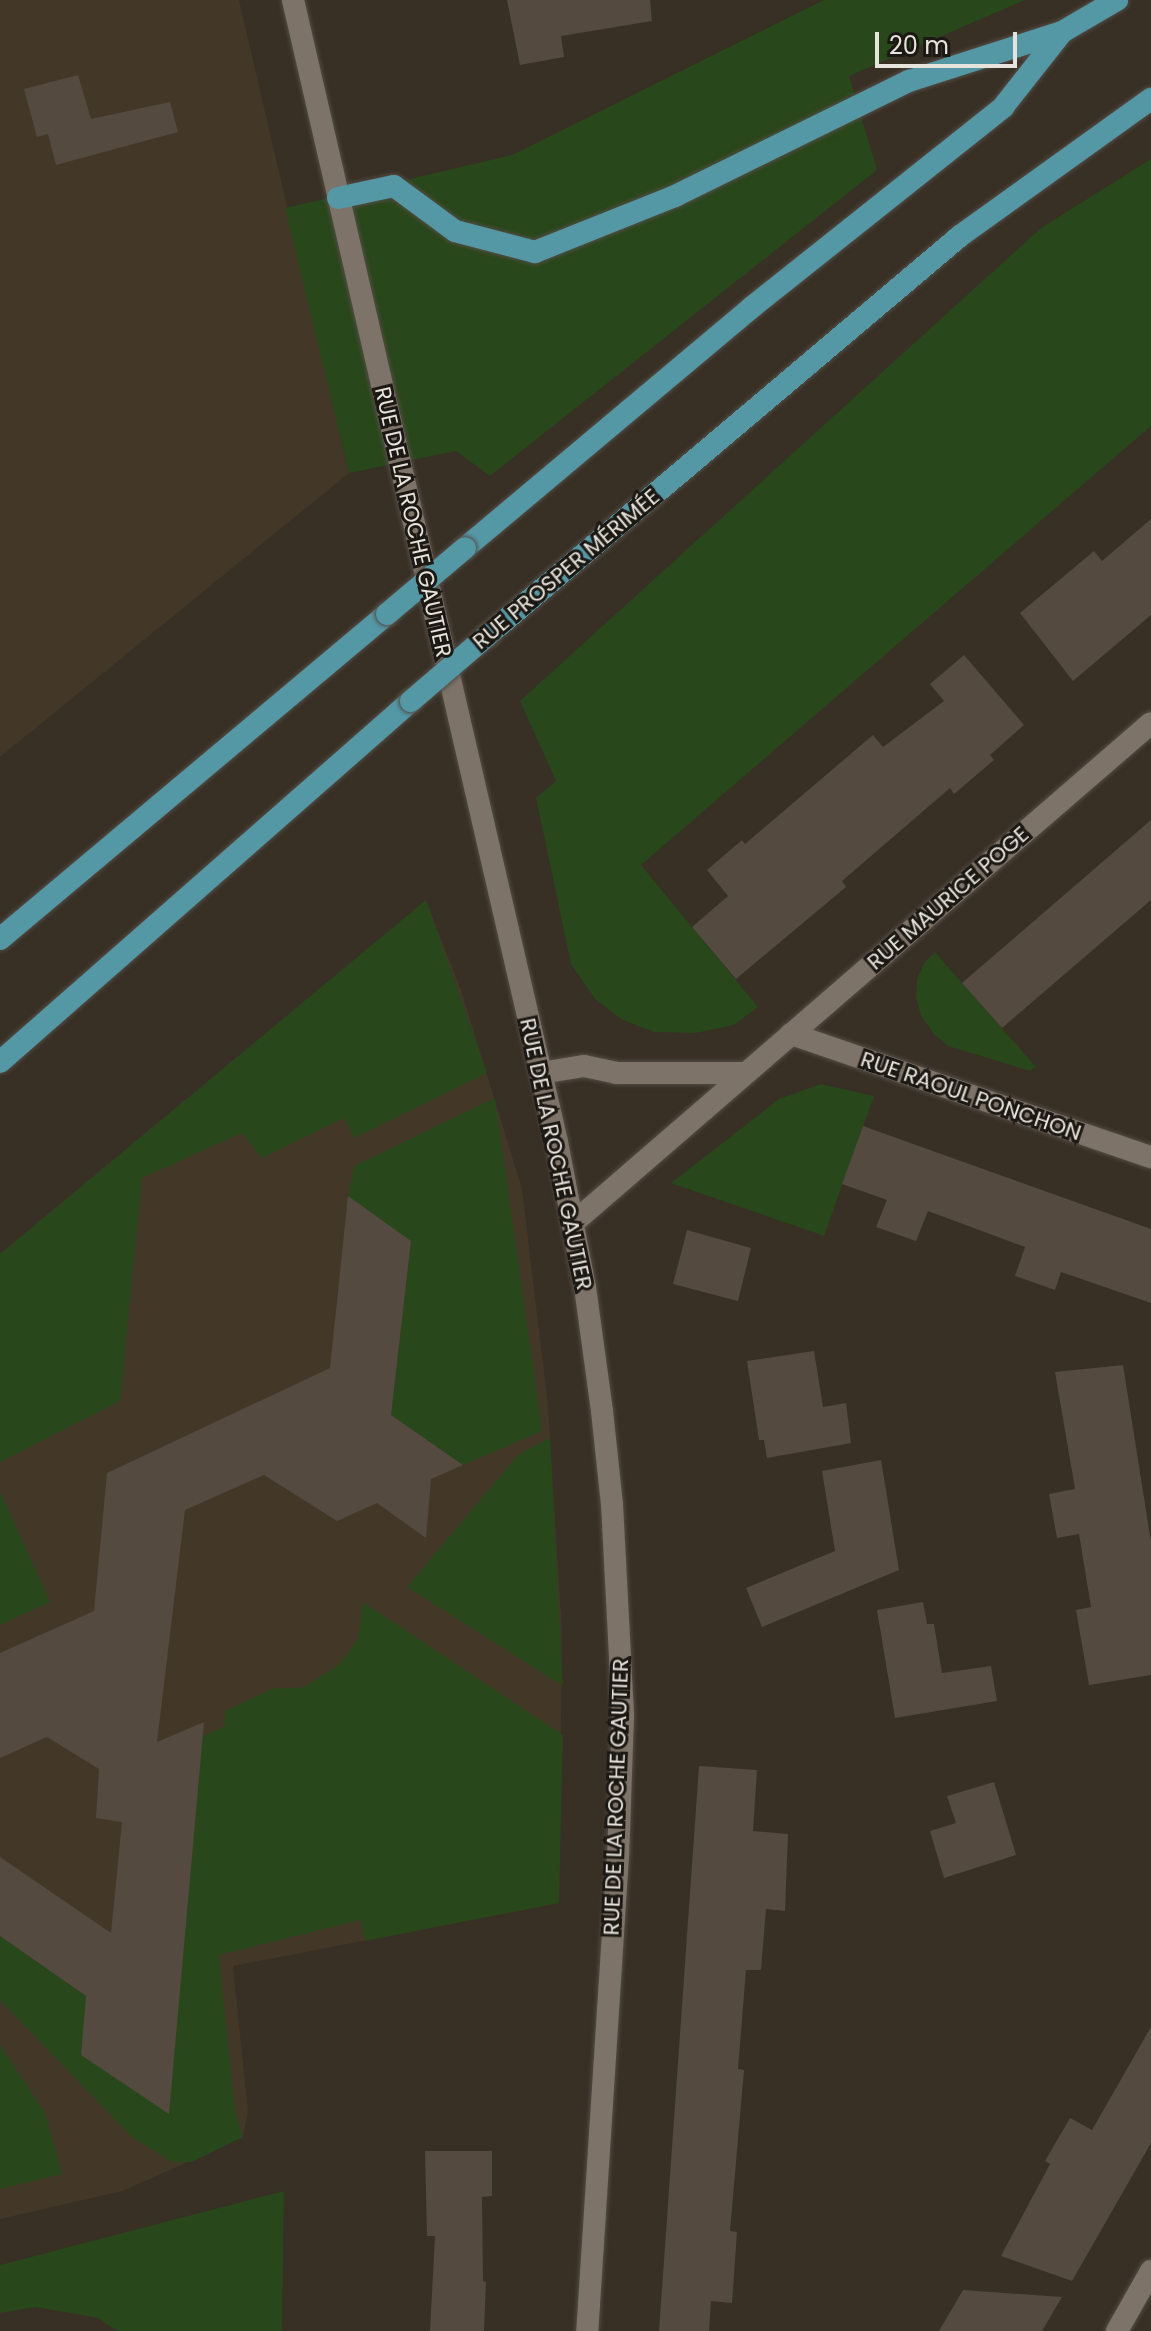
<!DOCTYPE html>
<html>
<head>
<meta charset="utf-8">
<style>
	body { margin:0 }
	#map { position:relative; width:1151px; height:2331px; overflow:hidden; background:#382f25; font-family:Poppins,sans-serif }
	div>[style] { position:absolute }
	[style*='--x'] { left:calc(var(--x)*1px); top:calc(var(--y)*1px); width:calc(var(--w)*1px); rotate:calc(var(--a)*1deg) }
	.built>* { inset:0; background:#433728 }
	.green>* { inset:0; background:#28471a }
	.building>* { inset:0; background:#544a40 }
	.roads { filter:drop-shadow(0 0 2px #534c44) drop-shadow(0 0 2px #534c44) }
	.minor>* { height:22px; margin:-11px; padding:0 11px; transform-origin:11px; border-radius:11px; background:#7d7368 }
	.tertiary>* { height:22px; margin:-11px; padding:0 11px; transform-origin:11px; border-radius:11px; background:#7d7368 }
	.primary>* { height:22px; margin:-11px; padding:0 11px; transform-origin:11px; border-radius:11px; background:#5498a6 }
	.bridges { filter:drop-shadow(0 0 2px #534c44) drop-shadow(0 0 2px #534c44) }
	.primary-bridge>* { height:22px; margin:-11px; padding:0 11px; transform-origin:11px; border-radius:11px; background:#5498a6 }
	span { translate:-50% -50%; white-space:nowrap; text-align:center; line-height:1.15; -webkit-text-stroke:6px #1c1813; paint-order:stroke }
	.street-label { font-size:22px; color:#e8e3dc }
	.scale { position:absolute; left:875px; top:32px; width:142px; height:36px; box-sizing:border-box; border:4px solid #e8e3dc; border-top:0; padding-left:10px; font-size:24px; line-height:28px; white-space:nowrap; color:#e8e3dc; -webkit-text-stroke:6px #1c1813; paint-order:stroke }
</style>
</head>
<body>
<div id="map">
	<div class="built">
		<i style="clip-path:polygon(0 0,239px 0,349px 473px,0 757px)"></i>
		<i style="clip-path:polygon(426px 900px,462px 993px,522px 1189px,548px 1405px,562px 1632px,559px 1903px,233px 1966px,248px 2111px,243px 2137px,123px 2191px,0 2219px,0 1254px)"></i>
	</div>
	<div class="green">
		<i style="clip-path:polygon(824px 0,1025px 0,849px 76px,877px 170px,490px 476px,456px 451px,349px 473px,285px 208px,512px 155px)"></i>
		<i style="clip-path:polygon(1151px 159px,1151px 426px,641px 865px,758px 1007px,734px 1025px,696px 1033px,654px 1032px,621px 1019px,595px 999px,571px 964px,536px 798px,556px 781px,520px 701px,1041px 228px)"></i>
		<i style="clip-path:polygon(426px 900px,487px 1073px,354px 1138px,344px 1118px,262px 1158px,242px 1133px,142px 1178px,120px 1401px,0 1462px,0 1254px)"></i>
		<i style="clip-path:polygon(935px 952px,1036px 1067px,1030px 1071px,948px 1046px,934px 1034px,921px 1016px,916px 998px,917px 979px,924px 963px)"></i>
		<i style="clip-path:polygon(821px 1084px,874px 1096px,824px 1236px,671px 1183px,779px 1099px)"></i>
		<i style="clip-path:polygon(495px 1098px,542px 1431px,463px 1465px,391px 1415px,411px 1241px,348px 1197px,354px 1166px)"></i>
		<i style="clip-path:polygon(550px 1438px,563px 1686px,407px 1587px,518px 1455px)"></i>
		<i style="clip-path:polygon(0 1491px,50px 1602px,0 1625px)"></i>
		<i style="clip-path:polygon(363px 1602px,563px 1735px,559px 1903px,365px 1941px,361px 1920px,219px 1955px,235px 2111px,243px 2137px,192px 2162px,172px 2162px,132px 2137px,0 2000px,0 1936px,86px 1996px,203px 1736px,225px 1726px,225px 1711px,272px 1689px,304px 1687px,339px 1665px,358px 1639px)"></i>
		<i style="clip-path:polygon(0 2045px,45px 2113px,62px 2174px,0 2189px)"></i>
		<i style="clip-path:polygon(284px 2191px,282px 2331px,117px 2331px,98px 2318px,36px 2307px,0 2313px,0 2265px)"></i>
	</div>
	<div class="building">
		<i style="clip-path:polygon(507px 0,650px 0,652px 21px,561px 36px,564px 57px,520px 65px)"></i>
		<i style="clip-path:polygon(78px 75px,91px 119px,170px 102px,178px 132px,56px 165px,48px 134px,37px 137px,24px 89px)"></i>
		<i style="clip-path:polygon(1151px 519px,1151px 615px,1073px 681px,1020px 613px,1094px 551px,1102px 561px)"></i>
		<i style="clip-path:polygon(964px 655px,1024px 725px,990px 755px,994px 760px,954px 794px,950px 788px,842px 881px,846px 887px,736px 979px,692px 927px,728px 896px,707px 870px,742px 840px,745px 844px,873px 735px,883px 747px,944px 701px,930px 684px)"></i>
		<i style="clip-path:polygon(1151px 820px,1151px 900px,1002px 1028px,962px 983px)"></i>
		<i style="clip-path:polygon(863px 1126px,1151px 1229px,1151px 1303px,1061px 1272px,1055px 1290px,1015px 1276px,1025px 1247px,928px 1211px,916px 1241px,876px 1227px,887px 1200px,842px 1184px)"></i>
		<i style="clip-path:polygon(348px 1196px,411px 1241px,391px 1415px,463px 1465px,431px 1479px,426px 1538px,377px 1503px,337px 1521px,264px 1475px,185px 1510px,157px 1742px,204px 1722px,169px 2114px,81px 2055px,86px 1996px,0 1936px,0 1857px,111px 1933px,122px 1822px,96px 1818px,99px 1769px,47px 1737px,0 1758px,0 1653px,94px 1611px,107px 1473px,330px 1368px)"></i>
		<i style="clip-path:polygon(687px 1230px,751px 1248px,738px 1301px,673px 1284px)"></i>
		<i style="clip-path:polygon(814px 1351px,823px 1407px,846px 1403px,851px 1443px,767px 1458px,764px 1440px,759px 1440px,747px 1361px)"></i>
		<i style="clip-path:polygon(1123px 1365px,1151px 1542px,1151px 1675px,1089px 1685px,1076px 1610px,1091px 1607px,1079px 1534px,1057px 1538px,1049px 1494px,1075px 1489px,1055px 1372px)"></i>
		<i style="clip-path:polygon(881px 1460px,899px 1570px,762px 1627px,746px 1588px,835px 1551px,822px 1471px)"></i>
		<i style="clip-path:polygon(923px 1602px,927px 1624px,934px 1624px,942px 1673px,991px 1666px,997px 1701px,895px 1718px,877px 1610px)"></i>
		<i style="clip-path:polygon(699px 1766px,757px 1770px,753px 1831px,788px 1834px,785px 1911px,766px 1909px,761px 1970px,746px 1970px,738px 2069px,744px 2070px,730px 2231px,737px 2232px,732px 2303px,711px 2301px,709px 2331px,659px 2331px)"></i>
		<i style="clip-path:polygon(994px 1782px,1016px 1855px,944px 1878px,930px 1831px,956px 1823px,947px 1796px)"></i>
		<i style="clip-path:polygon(1151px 2027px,1151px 2143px,1072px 2281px,1001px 2256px,1050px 2164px,1045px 2161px,1070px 2118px,1092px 2130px)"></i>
		<i style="clip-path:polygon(425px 2151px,492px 2151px,492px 2196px,482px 2197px,483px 2281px,486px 2282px,484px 2331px,430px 2331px,435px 2236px,427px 2236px)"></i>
		<i style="clip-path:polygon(963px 2290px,1062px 2297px,1042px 2331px,939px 2331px)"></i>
	</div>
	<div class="roads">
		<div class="minor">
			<i style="--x:791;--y:1034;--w:380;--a:18.9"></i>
			<i style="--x:541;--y:1073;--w:44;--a:-9.2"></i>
			<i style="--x:584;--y:1066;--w:33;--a:12"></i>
			<i style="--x:616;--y:1073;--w:129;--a:0"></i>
			<i style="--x:573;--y:1223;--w:764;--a:-40.86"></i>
			<i style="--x:1117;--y:2331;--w:69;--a:-60.5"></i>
		</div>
		<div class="tertiary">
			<i style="--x:293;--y:0;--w:1172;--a:76.98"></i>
			<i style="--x:557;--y:1142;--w:148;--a:79.1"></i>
			<i style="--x:585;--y:1287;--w:125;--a:82.2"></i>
			<i style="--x:602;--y:1411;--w:94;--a:83.9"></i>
			<i style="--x:612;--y:1504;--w:212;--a:87"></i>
			<i style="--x:623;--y:1716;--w:140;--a:92"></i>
			<i style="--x:618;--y:1856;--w:476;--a:93.7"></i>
		</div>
		<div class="primary">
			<i style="--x:338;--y:198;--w:57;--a:-12.1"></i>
			<i style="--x:394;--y:186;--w:76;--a:36.4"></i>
			<i style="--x:455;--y:231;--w:83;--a:14.7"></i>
			<i style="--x:535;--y:252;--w:151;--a:-21.8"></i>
			<i style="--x:675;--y:196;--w:261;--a:-26.2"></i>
			<i style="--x:909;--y:81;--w:161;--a:-17.8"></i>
			<i style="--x:465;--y:548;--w:375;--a:-40"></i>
			<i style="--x:752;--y:307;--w:321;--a:-38.5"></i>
			<i style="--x:1003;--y:107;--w:95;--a:-51.8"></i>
			<i style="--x:1062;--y:32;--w:64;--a:-30.2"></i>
			<i style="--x:488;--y:635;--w:618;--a:-40.21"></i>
			<i style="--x:960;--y:236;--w:235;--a:-35.7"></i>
			<i style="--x:0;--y:939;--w:505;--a:-40.02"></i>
			<i style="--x:0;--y:1062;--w:547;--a:-41.29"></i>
		</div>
	</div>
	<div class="bridges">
		<div class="primary-bridge">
			<i style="--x:387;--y:614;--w:102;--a:-40.2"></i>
			<i style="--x:411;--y:701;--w:101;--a:-40.6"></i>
		</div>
	</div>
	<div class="street-label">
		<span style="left:413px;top:522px;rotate:77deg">RUE DE LA ROCHE GAUTIER</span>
		<span style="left:566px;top:569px;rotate:-40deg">RUE PROSPER MÉRIMÉE</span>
		<span style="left:948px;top:898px;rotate:-41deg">RUE MAURICE POGE</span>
		<span style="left:971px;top:1096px;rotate:19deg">RUE RAOUL PONCHON</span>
		<span style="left:556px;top:1154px;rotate:78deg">RUE DE LA ROCHE GAUTIER</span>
		<span style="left:616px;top:1797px;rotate:-88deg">RUE DE LA ROCHE GAUTIER</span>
	</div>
	<div class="scale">20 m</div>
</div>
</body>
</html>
